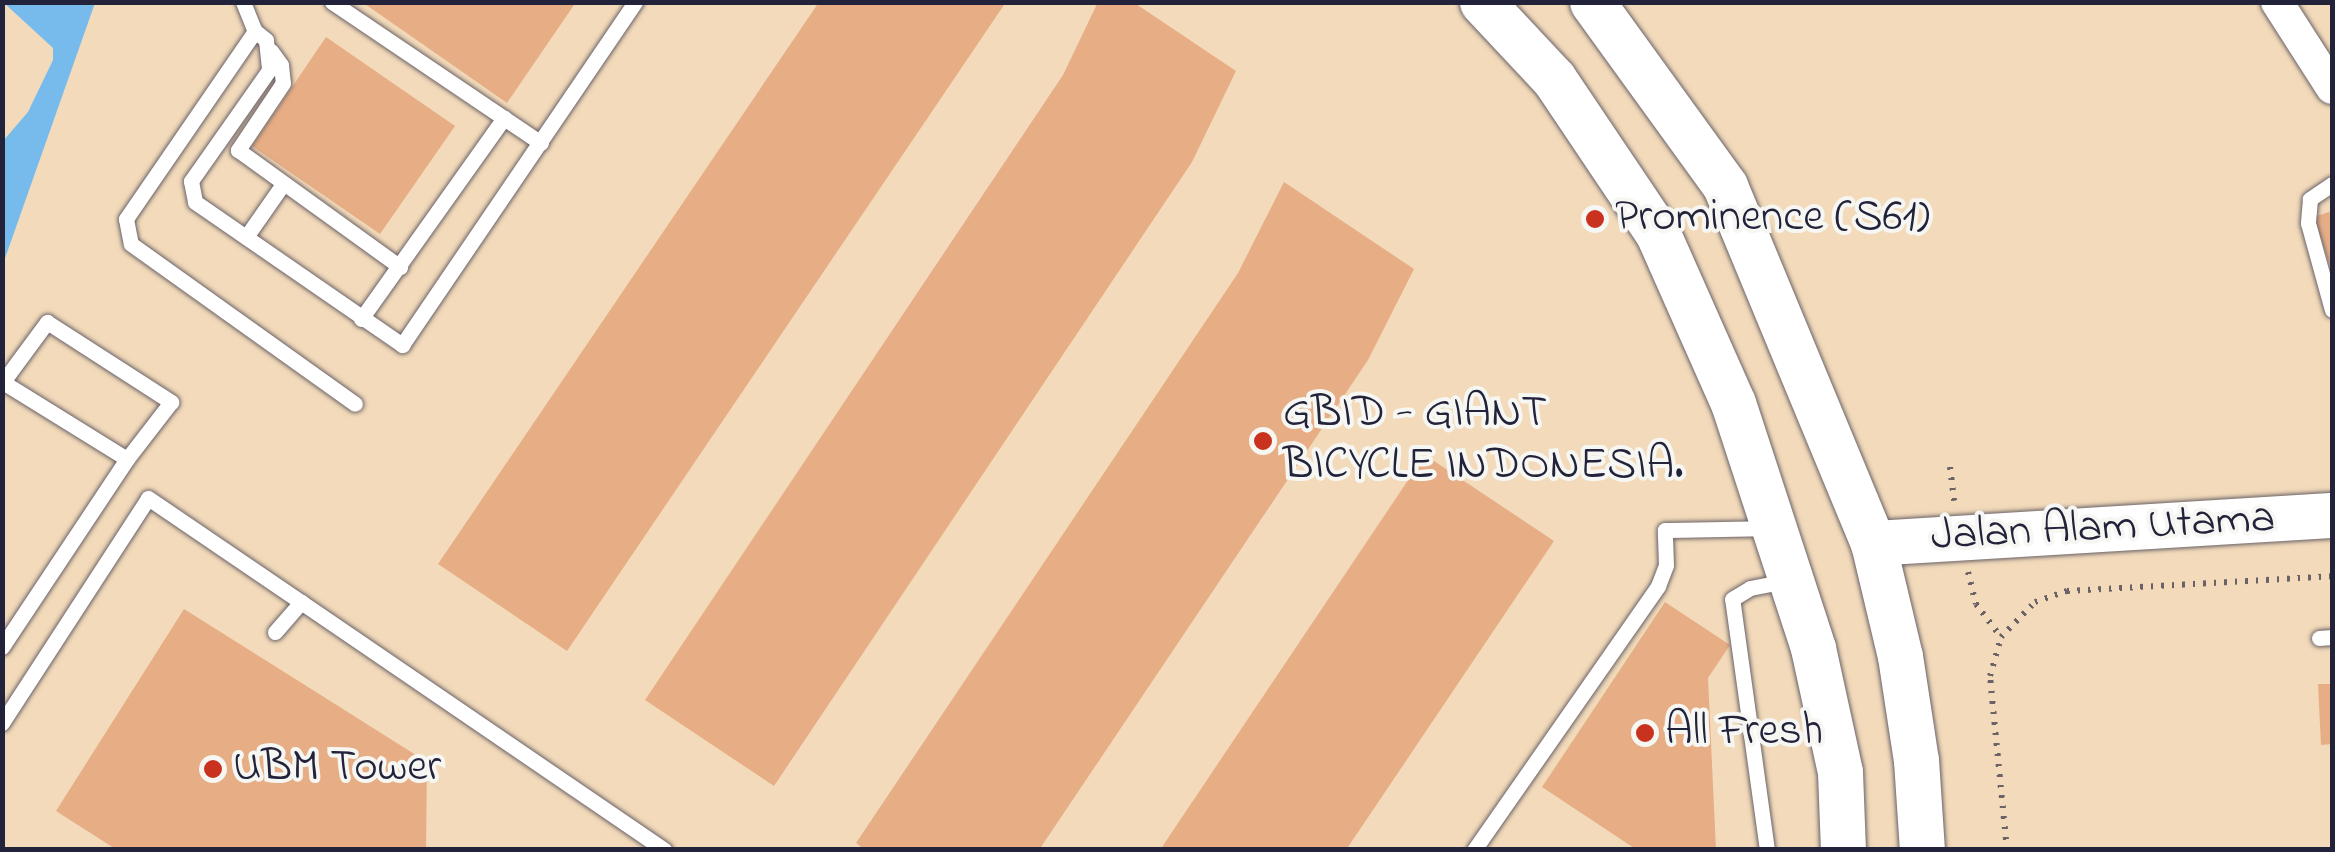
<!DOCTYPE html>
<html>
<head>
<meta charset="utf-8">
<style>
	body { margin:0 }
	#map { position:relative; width:2335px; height:852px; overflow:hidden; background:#f2daba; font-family:"Indie Flower",sans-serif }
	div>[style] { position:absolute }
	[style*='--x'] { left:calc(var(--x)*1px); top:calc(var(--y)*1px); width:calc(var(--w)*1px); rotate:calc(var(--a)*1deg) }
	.water>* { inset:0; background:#77bbed }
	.building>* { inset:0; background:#e7ae86 }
	.path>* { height:6px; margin-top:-3px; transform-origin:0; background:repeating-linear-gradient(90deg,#6b6267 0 2.5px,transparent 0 10.5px) }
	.roads { filter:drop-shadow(0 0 2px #6b6267) drop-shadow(0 0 2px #6b6267) }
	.lane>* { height:15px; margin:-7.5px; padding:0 7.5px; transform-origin:7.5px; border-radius:7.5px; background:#fff }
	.street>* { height:32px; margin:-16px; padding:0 16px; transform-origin:16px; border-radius:16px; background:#fff }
	.secondary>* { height:45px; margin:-22.5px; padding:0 22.5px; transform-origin:22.5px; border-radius:22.5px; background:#fff }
	.dots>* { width:28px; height:28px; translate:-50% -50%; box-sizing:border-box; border:5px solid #f6f6f2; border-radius:50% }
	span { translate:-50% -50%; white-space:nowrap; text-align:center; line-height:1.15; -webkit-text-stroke:8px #f6f6f2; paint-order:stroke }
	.poi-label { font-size:45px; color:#22223b }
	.left { translate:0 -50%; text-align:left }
	.street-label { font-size:45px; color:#22223b }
	.frame { position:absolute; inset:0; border:5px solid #22223b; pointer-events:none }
</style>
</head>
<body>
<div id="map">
	<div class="water">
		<i style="clip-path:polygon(3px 2px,95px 3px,3px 264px,3px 141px,28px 112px,53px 60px,53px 48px)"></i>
	</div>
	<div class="building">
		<i style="clip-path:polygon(362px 2px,576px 2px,507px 103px)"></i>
		<i style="clip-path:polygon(819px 2px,1006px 2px,567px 651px,438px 564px)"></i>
		<i style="clip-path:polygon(1098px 2px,1133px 2px,1236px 71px,1192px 162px,774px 786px,645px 700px,1063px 75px)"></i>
		<i style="clip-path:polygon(326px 37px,455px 126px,380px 234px,252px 146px)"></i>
		<i style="clip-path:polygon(1284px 182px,1414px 269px,1368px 360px,1039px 850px,865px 850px,856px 843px,1238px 273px)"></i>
		<i style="clip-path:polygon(2332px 211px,2332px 272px,2314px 217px)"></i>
		<i style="clip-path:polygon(1425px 455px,1554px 541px,1346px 850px,1160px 850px)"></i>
		<i style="clip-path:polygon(1665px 602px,1730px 645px,1708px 678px,1716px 850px,1637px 850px,1542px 787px)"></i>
		<i style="clip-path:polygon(184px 609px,427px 762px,426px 850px,117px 850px,56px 811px)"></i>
		<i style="clip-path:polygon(2318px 684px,2332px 684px,2332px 744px,2321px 745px)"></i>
	</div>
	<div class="path">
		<i style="--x:1950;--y:467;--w:34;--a:83"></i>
		<i style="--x:1968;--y:572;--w:33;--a:76"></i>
		<i style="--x:1976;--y:604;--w:41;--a:52.9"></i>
		<i style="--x:2007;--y:850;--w:175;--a:-95.6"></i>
		<i style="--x:1990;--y:676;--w:41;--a:-74.2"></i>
		<i style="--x:2001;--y:637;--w:49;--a:-45.8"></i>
		<i style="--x:2035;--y:602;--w:34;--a:-19"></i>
		<i style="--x:2067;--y:591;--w:265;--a:-3.2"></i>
	</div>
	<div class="roads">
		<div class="lane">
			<i style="--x:243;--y:2;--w:31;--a:68"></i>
			<i style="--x:255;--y:31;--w:14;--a:39"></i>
			<i style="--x:266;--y:40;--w:30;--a:84"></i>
			<i style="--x:269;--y:70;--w:136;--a:125.1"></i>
			<i style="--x:191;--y:181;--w:21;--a:79"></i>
			<i style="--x:195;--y:202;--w:252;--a:34.6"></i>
			<i style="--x:402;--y:345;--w:415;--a:-55.8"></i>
			<i style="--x:332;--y:2;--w:252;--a:34"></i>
			<i style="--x:255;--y:31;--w:228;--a:124.5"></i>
			<i style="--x:126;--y:219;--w:25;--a:79"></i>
			<i style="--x:131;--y:244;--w:275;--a:35.5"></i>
			<i style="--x:271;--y:51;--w:17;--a:54"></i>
			<i style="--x:281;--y:65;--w:18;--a:84"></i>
			<i style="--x:283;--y:83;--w:81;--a:123.9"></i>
			<i style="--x:238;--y:150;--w:200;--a:35.8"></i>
			<i style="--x:2332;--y:184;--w:27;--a:146"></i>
			<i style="--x:2310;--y:199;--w:24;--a:95"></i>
			<i style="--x:2308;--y:223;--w:90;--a:74.6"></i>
			<i style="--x:246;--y:237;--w:65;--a:-55.1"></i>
			<i style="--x:361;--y:319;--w:247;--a:-54.6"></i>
			<i style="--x:2;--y:383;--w:76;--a:-53.6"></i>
			<i style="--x:47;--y:322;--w:148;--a:32.8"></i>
			<i style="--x:171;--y:402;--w:72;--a:127.7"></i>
			<i style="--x:127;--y:459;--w:146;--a:-148.2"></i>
			<i style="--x:275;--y:632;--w:40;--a:-49"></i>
			<i style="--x:301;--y:602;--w:440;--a:34.3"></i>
			<i style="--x:2319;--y:638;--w:13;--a:-4"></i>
			<i style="--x:2;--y:647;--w:226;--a:-56.4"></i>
			<i style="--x:2;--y:723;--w:268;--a:-57"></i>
			<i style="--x:148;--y:498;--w:185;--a:34.2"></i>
			<i style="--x:1474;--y:850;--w:322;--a:-55.1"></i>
			<i style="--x:1658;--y:586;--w:22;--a:-69"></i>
			<i style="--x:1666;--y:565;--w:35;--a:-92"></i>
			<i style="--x:1665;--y:530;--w:102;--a:-1.1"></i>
			<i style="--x:1767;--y:850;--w:253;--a:-97.9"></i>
			<i style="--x:1732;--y:599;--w:21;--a:-31"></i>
			<i style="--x:1750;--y:588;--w:36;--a:-11"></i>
		</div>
		<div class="street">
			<i style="--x:2277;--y:2;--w:102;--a:57.4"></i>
		</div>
		<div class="secondary">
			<i style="--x:1482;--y:2;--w:105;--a:46.9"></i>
			<i style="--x:1554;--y:79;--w:187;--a:56.1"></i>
			<i style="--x:1658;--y:234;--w:185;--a:66.1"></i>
			<i style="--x:1733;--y:403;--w:258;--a:71.9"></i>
			<i style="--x:1813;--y:648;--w:127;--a:77.7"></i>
			<i style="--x:1840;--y:772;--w:78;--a:87.8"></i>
			<i style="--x:1592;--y:2;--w:227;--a:54.1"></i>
			<i style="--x:1725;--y:186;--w:386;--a:67.5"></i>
			<i style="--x:1873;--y:543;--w:116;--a:76.6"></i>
			<i style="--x:1900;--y:656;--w:105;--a:81.3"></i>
			<i style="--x:1916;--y:760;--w:90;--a:86.2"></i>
			<i style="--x:1873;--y:543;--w:460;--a:-3.5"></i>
		</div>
	</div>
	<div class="dots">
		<i style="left:1595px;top:219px;background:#c8321e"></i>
		<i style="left:1263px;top:441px;background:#c8321e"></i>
		<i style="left:1645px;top:733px;background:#c8321e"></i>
		<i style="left:213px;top:769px;background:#c8321e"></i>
	</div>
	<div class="poi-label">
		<span class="left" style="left:1615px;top:219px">Prominence (S61)</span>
		<span class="left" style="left:1283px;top:441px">GBID - GIANT<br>BICYCLE INDONESIA.</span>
		<span class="left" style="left:1665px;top:733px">All Fresh</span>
		<span class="left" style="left:233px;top:769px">UBM Tower</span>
	</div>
	<div class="street-label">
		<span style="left:2103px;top:529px;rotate:-3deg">Jalan Alam Utama</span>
	</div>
	<div class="frame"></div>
</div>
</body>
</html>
